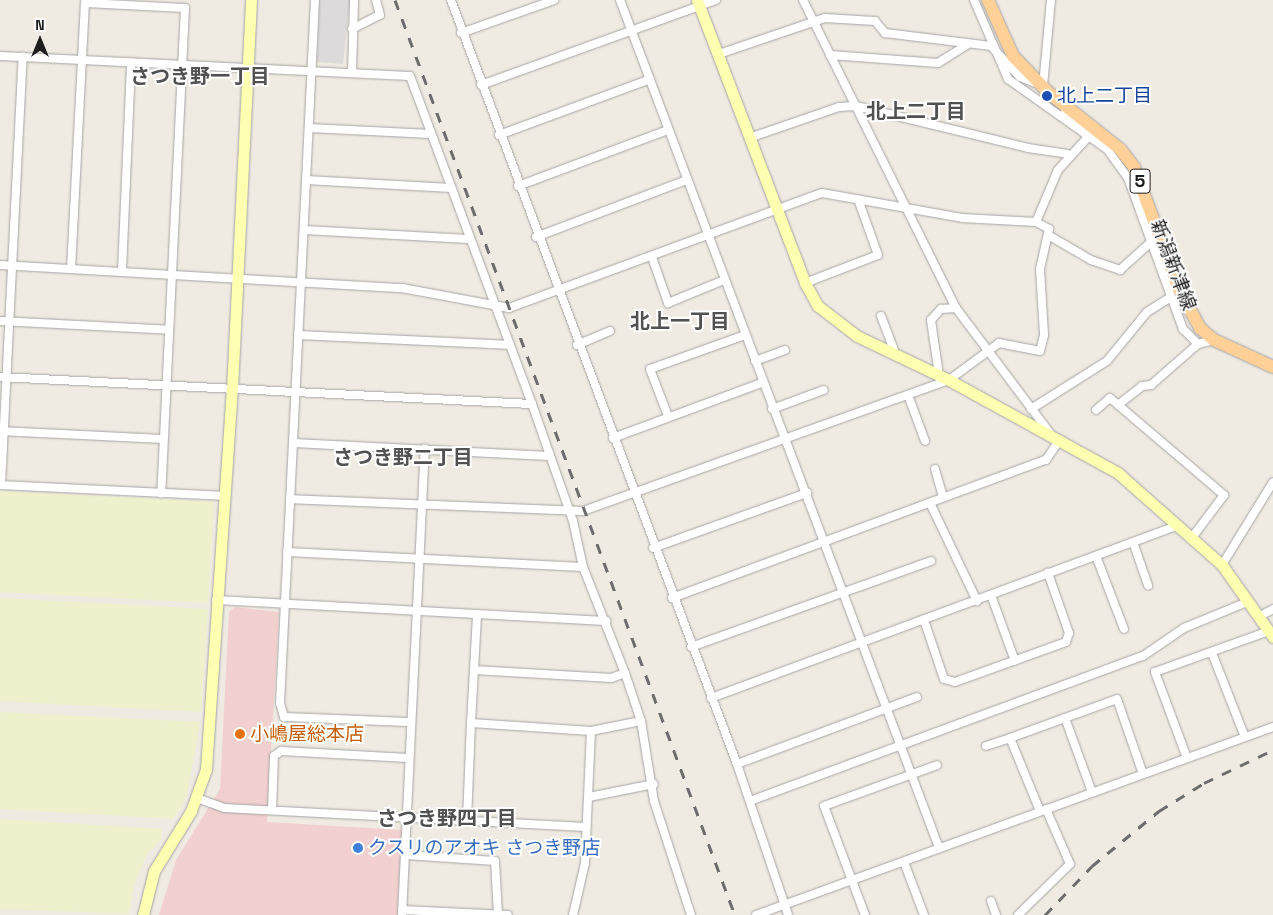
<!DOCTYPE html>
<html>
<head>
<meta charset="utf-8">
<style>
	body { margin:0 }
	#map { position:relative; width:1273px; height:915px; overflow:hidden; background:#f0ebe2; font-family:"Space Grotesk","Noto Sans JP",sans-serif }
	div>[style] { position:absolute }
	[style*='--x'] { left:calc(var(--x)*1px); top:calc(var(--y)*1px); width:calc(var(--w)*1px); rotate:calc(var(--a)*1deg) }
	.residential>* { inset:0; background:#dcdada }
	.commercial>* { inset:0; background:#f2d0d0 }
	.farmland>* { inset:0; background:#eff0cc }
	.roads { filter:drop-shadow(0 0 1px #a5a5a5) drop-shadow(0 0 1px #a5a5a5) }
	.street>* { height:8px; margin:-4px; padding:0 4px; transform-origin:4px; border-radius:4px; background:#fff }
	.secondary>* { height:11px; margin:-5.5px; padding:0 5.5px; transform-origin:5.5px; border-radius:5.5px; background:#fdffb1 }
	.primary>* { height:12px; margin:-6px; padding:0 6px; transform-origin:6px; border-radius:6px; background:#ffd098 }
	.rail>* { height:3px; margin-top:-1.5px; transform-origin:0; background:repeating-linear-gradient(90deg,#6c6c6c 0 10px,transparent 0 20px) }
	.dots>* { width:14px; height:14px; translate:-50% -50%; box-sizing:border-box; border:2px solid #fff; border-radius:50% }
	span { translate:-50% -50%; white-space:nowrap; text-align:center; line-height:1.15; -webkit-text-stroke:4px #fff; paint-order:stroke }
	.shield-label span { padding:1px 4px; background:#fff; border:1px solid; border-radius:4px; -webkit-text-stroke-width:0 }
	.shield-label { font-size:18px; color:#1e1e1e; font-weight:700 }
	.transit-label { font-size:19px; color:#164399 }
	.left { translate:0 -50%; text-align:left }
	.street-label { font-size:19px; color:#1e1e1e }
	.food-label { font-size:19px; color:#c56008 }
	.shop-label { font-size:19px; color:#366cbe }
	.neighbourhood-label { font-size:20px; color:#515151; font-weight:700 }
	.north { position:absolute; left:15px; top:15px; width:50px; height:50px; -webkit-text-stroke:4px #fff; paint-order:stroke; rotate:0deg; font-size:14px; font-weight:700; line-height:20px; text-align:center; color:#1e1e1e }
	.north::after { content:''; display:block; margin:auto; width:18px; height:22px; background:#1e1e1e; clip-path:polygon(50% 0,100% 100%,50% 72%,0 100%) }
</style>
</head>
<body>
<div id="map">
	<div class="residential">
		<i style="clip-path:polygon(319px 0,350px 0,343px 64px,317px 62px)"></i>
	</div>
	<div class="commercial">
		<i style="clip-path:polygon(235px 607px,279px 612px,267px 822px,402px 830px,397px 915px,159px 915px,176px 860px,220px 789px,229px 612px)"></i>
	</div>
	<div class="farmland">
		<i style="clip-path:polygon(0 491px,214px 502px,208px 603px,0 592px)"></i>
		<i style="clip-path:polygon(0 598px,208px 609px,201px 712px,0 701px)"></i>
		<i style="clip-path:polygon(0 712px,200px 722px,187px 795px,174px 819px,0 809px)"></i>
		<i style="clip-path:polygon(0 819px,162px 829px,161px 839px,147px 855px,134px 884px,129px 914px,0 909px)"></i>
	</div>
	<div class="roads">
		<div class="street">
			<i style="--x:315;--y:0;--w:704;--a:92.85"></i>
			<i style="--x:280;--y:703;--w:15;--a:74"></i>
			<i style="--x:284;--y:717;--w:125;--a:2.3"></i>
			<i style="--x:451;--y:0;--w:816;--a:69.48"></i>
			<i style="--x:737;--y:764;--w:159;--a:71.3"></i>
			<i style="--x:620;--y:0;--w:906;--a:69.38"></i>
			<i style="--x:803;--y:0;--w:344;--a:63.6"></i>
			<i style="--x:956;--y:308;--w:156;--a:53.1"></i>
			<i style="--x:974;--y:0;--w:86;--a:66.7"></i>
			<i style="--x:1008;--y:79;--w:121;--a:35.3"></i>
			<i style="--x:1107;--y:149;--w:36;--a:54"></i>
			<i style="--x:1128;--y:178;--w:161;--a:70"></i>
			<i style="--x:1183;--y:329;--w:21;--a:45"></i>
			<i style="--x:1198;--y:344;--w:16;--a:-14"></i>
			<i style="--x:352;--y:29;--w:31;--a:-27"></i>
			<i style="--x:380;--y:15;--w:16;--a:-105"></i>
			<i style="--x:461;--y:33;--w:99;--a:-19.5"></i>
			<i style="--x:719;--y:54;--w:112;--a:-18.8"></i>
			<i style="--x:825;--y:18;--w:50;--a:3.4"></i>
			<i style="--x:875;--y:21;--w:16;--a:50"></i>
			<i style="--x:885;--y:33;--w:107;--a:7"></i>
			<i style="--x:991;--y:46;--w:42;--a:46.9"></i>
			<i style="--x:1020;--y:77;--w:25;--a:21"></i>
			<i style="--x:1043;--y:86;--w:86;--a:-84.7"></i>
			<i style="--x:830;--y:55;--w:108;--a:4.2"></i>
			<i style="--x:938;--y:63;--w:34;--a:-32"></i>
			<i style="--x:0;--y:56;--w:410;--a:2.8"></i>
			<i style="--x:410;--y:76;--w:350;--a:69.6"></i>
			<i style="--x:532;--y:404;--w:124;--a:70.7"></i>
			<i style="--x:573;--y:521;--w:47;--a:77.7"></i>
			<i style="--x:583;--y:567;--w:114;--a:68.4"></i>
			<i style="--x:625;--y:673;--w:15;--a:160"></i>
			<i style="--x:611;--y:678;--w:137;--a:-176.7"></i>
			<i style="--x:352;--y:73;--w:73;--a:-88.4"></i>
			<i style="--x:481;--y:85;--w:250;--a:-19.9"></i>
			<i style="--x:309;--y:128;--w:122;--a:2.8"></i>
			<i style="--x:499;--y:135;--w:161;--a:-20.3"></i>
			<i style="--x:752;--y:137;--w:92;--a:-19"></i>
			<i style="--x:839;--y:107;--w:17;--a:-3"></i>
			<i style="--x:856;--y:106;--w:177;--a:13.7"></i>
			<i style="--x:1028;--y:148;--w:40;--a:8.5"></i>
			<i style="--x:306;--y:180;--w:145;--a:3.2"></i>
			<i style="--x:518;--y:186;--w:160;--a:-20.5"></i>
			<i style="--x:1036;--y:222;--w:56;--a:-67.1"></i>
			<i style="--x:1058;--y:170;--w:45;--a:-47.7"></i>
			<i style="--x:1088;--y:137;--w:34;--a:-133"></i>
			<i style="--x:304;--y:230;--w:165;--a:3.1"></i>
			<i style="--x:1048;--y:235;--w:50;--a:30.2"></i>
			<i style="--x:1091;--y:260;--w:31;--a:19"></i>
			<i style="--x:1120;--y:270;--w:42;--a:-42.1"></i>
			<i style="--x:536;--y:237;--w:161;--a:-20.7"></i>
			<i style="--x:652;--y:257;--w:49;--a:70.8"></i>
			<i style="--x:668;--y:303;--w:61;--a:-22.3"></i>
			<i style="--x:0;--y:265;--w:403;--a:3.3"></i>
			<i style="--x:402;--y:288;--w:109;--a:10.6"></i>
			<i style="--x:509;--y:308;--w:333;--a:-20.2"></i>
			<i style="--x:822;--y:193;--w:142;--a:10.1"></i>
			<i style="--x:962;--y:218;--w:74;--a:3.1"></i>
			<i style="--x:1036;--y:222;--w:15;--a:28"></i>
			<i style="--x:1049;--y:229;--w:41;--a:102.7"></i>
			<i style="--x:1040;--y:269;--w:66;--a:86.5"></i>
			<i style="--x:1044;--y:335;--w:16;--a:104"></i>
			<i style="--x:1040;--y:351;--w:42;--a:-169"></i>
			<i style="--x:999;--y:343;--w:62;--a:143.5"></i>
			<i style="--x:949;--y:380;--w:388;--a:160.3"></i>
			<i style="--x:584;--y:511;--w:294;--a:-177.7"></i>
			<i style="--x:71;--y:269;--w:266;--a:-87"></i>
			<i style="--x:85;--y:3;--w:100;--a:2.9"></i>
			<i style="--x:185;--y:8;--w:486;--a:92.8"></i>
			<i style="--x:122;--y:271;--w:209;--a:-87.5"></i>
			<i style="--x:805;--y:283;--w:78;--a:-21"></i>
			<i style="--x:878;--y:255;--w:59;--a:-109.7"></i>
			<i style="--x:881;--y:316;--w:42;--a:69"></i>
			<i style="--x:0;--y:321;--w:169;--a:3"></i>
			<i style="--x:298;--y:335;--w:211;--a:2.7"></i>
			<i style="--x:577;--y:345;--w:36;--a:-23"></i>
			<i style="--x:755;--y:361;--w:32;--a:-20"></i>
			<i style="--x:939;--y:375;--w:56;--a:-98.3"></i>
			<i style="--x:931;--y:320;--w:15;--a:-48"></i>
			<i style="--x:941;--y:309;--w:15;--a:-4"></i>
			<i style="--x:0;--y:377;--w:533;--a:2.91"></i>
			<i style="--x:908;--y:395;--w:49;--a:69.7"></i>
			<i style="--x:1118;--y:405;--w:31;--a:-38"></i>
			<i style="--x:1142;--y:386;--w:9;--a:-6"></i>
			<i style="--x:1151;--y:385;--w:62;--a:-41.1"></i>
			<i style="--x:772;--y:409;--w:55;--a:-20.1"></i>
			<i style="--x:1031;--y:409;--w:90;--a:-32.3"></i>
			<i style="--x:1107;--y:361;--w:63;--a:-50.8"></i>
			<i style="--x:1147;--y:312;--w:25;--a:-32"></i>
			<i style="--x:1096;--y:410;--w:18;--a:-41"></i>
			<i style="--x:1110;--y:398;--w:150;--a:40.4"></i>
			<i style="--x:1224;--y:495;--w:55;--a:126.9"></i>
			<i style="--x:668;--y:416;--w:50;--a:-111"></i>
			<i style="--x:650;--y:369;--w:101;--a:-19.7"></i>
			<i style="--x:0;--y:431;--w:163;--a:2.8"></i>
			<i style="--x:613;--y:438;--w:159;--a:-20.3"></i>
			<i style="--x:293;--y:443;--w:257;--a:2.9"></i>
			<i style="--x:935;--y:469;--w:29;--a:74"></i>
			<i style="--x:0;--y:485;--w:222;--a:2.8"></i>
			<i style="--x:1;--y:485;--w:429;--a:-87.1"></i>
			<i style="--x:930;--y:503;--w:109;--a:64.4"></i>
			<i style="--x:1133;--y:542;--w:46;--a:70.8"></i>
			<i style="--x:653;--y:548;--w:164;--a:-19.7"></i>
			<i style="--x:287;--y:552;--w:296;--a:2.9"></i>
			<i style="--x:1096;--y:556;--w:78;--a:69"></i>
			<i style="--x:1222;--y:565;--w:97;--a:-58.4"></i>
			<i style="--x:991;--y:595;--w:70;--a:70"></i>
			<i style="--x:672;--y:598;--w:399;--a:-20.3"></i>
			<i style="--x:1046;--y:460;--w:25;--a:-56"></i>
			<i style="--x:216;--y:600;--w:391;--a:3.1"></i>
			<i style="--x:1260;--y:616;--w:15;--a:-28"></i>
			<i style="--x:924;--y:620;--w:62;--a:71.3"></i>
			<i style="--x:944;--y:679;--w:11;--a:15"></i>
			<i style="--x:955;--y:682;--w:118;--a:-19.8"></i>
			<i style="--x:1066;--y:642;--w:9;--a:-72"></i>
			<i style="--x:1069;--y:633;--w:64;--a:-109.3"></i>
			<i style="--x:691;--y:647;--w:255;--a:-19.7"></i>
			<i style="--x:1212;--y:653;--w:90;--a:68.6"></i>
			<i style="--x:625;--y:673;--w:51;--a:71.6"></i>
			<i style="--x:711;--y:698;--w:496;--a:-20.3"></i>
			<i style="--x:1065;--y:718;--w:79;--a:70"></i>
			<i style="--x:471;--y:723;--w:109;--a:-86.8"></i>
			<i style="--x:986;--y:746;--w:25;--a:-18"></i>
			<i style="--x:1187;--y:758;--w:92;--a:-110.4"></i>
			<i style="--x:1155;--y:672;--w:121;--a:-19.8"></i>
			<i style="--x:737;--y:764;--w:192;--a:-20.4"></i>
			<i style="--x:589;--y:797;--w:66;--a:-11.3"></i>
			<i style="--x:197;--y:798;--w:29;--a:20"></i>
			<i style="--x:224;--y:808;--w:362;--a:3"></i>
			<i style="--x:750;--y:801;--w:419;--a:-20.3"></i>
			<i style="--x:1143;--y:656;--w:50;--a:-34.3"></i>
			<i style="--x:1184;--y:628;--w:68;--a:-22.4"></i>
			<i style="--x:272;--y:810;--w:54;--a:-87.9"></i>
			<i style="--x:274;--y:756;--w:9;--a:-36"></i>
			<i style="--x:281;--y:751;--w:127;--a:3.2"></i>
			<i style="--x:1040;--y:811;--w:79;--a:-112.3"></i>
			<i style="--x:1010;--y:738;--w:114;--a:-20"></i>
			<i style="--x:1117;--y:699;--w:79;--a:70.9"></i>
			<i style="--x:467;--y:821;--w:98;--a:-87.7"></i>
			<i style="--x:471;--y:723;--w:120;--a:3.8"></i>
			<i style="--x:591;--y:731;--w:51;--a:-11.3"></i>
			<i style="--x:641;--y:721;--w:81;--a:80.8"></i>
			<i style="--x:654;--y:801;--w:120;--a:72"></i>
			<i style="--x:406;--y:855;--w:89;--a:3.9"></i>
			<i style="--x:495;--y:861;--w:53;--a:86.8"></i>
			<i style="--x:904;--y:862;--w:57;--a:69.3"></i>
			<i style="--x:991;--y:901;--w:15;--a:70"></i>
			<i style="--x:402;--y:910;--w:106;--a:2.7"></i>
			<i style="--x:402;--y:915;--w:467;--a:-87.2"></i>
			<i style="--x:573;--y:915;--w:53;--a:-77"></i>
			<i style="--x:585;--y:863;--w:132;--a:-87.4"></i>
			<i style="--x:756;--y:915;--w:550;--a:-19.98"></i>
			<i style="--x:865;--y:915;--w:116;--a:-110.6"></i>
			<i style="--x:824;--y:806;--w:120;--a:-19.9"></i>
			<i style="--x:1018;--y:915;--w:73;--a:-44.4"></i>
			<i style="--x:1070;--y:864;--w:60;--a:-113.6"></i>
		</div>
		<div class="secondary">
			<i style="--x:697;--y:0;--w:303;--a:69.1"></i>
			<i style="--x:805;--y:283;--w:26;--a:61"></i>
			<i style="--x:818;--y:306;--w:49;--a:37.6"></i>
			<i style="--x:857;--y:336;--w:102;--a:25.6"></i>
			<i style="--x:949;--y:380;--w:193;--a:28.8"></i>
			<i style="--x:1118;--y:473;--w:139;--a:41.5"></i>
			<i style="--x:1222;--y:565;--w:88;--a:54.7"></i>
			<i style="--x:143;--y:915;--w:45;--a:-76"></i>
			<i style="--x:154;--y:871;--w:70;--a:-58.3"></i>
			<i style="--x:191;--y:811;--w:45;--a:-70.3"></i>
			<i style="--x:206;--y:769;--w:381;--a:-86.1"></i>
			<i style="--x:232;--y:389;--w:389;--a:-87.2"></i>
		</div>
		<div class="primary">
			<i style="--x:988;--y:0;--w:61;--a:65.9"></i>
			<i style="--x:1013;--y:56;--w:50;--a:45.8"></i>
			<i style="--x:1048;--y:92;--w:92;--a:38.4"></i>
			<i style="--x:1120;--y:149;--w:23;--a:52"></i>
			<i style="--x:1134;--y:167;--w:130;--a:69.8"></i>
			<i style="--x:1179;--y:289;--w:44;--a:61.7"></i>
			<i style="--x:1200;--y:328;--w:18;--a:41"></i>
			<i style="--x:1214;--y:340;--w:65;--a:24.6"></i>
		</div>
	</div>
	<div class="rail">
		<i style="--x:395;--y:0;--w:976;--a:69.62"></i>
		<i style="--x:1045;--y:915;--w:68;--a:-46.2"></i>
		<i style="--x:1092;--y:866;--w:87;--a:-39.4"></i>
		<i style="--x:1159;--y:811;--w:53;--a:-31.9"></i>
		<i style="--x:1204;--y:783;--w:76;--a:-25.6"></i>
	</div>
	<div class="dots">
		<i style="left:1047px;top:96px;background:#1a4fb4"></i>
		<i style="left:240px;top:734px;background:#e8710a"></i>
		<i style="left:358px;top:848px;background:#3f7fe0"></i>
	</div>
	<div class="shield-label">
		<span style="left:1140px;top:181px">5</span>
	</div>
	<div class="transit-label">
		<span class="left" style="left:1057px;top:96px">北上二丁目</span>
	</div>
	<div class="street-label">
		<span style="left:1173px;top:265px;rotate:69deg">新潟新津線</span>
	</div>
	<div class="food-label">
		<span class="left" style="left:250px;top:734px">小嶋屋総本店</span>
	</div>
	<div class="shop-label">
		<span class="left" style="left:368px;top:848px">クスリのアオキ さつき野店</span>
	</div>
	<div class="neighbourhood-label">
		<span style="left:200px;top:76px">さつき野一丁目</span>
		<span style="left:916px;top:111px">北上二丁目</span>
		<span style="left:680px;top:321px">北上一丁目</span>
		<span style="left:403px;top:457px">さつき野二丁目</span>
		<span style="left:447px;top:818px">さつき野四丁目</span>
	</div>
	<div class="north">N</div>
</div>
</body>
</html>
